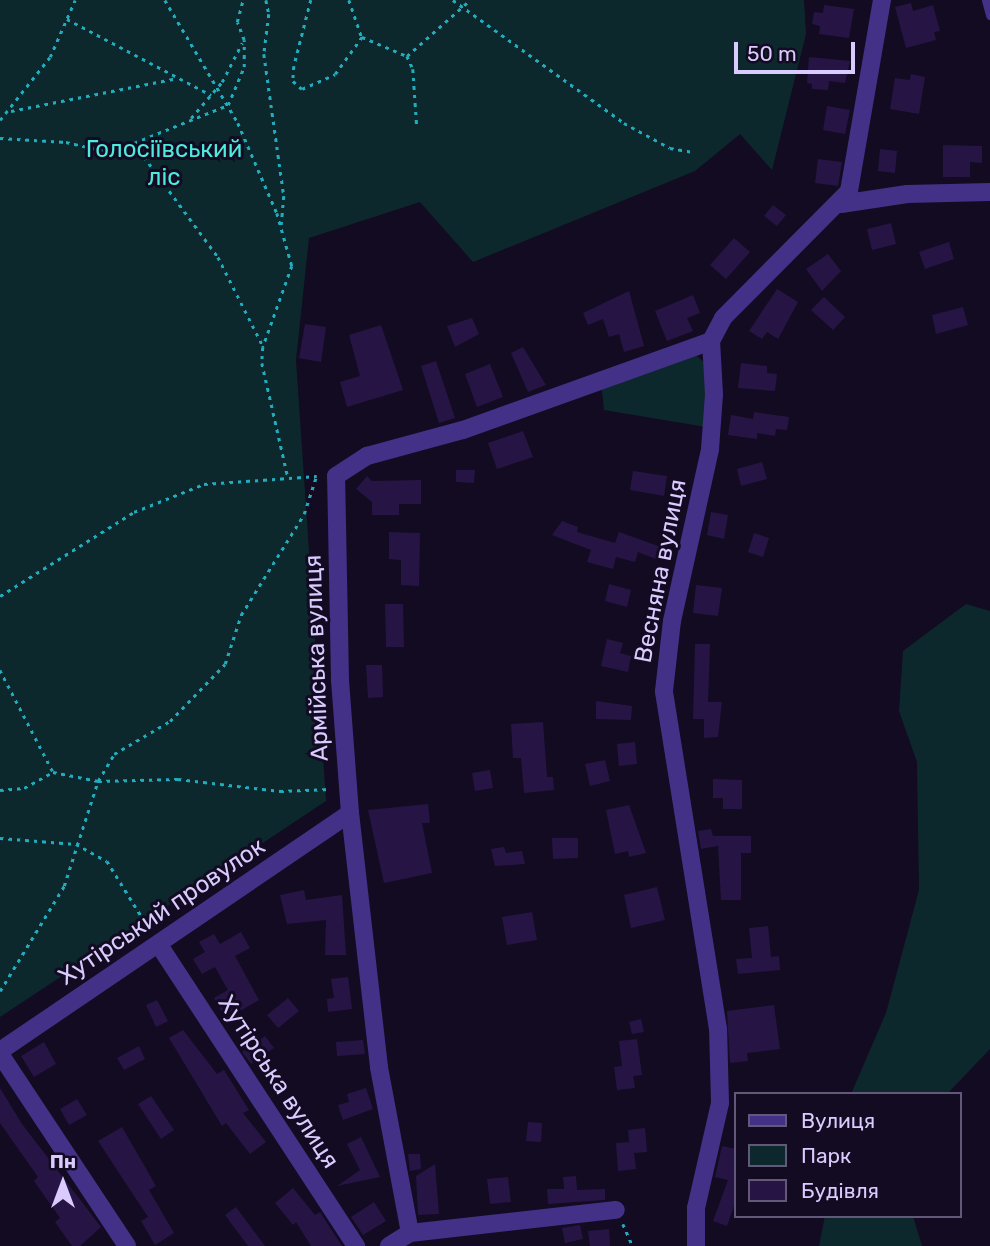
<!DOCTYPE html>
<html>
<head>
<meta charset="utf-8">
<style>
	body { margin:0 }
	#map { position:relative; width:990px; height:1246px; overflow:hidden; background:#120b22; font-family:Rubik,sans-serif }
	div>[style] { position:absolute }
	[style*='--x'] { left:calc(var(--x)*1px); top:calc(var(--y)*1px); width:calc(var(--w)*1px); rotate:calc(var(--a)*1deg) }
	.green>* { inset:0; background:#0d282c }
	.building>* { inset:0; background:#261544 }
	.path>* { height:2.5px; margin-top:-1.25px; transform-origin:0; background:repeating-linear-gradient(90deg,#21adbd 0 3.5px,transparent 0 8.5px) }
	.lane>* { height:9px; margin:-4.5px; padding:0 4.5px; transform-origin:4.5px; border-radius:4.5px; background:#423186 }
	.street>* { height:18px; margin:-9px; padding:0 9px; transform-origin:9px; border-radius:9px; background:#423186 }
	span { translate:-50% -50%; white-space:nowrap; text-align:center; line-height:1.15; -webkit-text-stroke:6px #120b22; paint-order:stroke }
	.park-label { font-size:24px; color:#4bebdd }
	.street-label { font-size:24px; color:#dacbff }
	.legend { position:absolute; left:734px; top:1092px; width:228px; height:126px; box-sizing:border-box; background:#120b22; border:2px solid #62587a; margin:0; padding:9px 12px; list-style:none; font-size:21px; color:#dacbff }
	.legend li { display:flex; align-items:center; gap:14px; height:35px }
	.legend b { width:35px; border:2px solid #62587a }
	.north { position:absolute; left:28px; top:1148px; width:70px; height:70px; -webkit-text-stroke:5px #120b22; paint-order:stroke; rotate:0deg; font-size:19px; font-weight:700; line-height:28px; text-align:center; color:#dacbff }
	.north::after { content:''; display:block; margin:auto; width:24px; height:32px; background:#dacbff; clip-path:polygon(50% 0,100% 100%,50% 72%,0 100%) }
	.scale { position:absolute; left:734px; top:42px; width:121px; height:32px; box-sizing:border-box; border:4px solid #dacbff; border-top:0; padding-left:9px; font-size:21px; line-height:24px; white-space:nowrap; color:#dacbff; -webkit-text-stroke:5px #120b22; paint-order:stroke }
</style>
</head>
<body>
<div id="map">
	<div class="green">
		<i style="clip-path:polygon(0 0,804px 0,806px 34px,772px 170px,740px 134px,695px 171px,473px 262px,420px 202px,309px 238px,296px 360px,326px 801px,0 1017px)"></i>
		<i style="clip-path:polygon(689px 349px,709px 367px,712px 428px,604px 410px,601px 382px)"></i>
		<i style="clip-path:polygon(966px 604px,990px 611px,990px 1049px,947px 1094px,851px 1094px,886px 1013px,919px 890px,917px 762px,899px 711px,903px 651px)"></i>
		<i style="clip-path:polygon(825px 1216px,913px 1216px,922px 1246px,819px 1246px)"></i>
	</div>
	<div class="building">
		<i style="clip-path:polygon(911px 3px,913px 11px,933px 5px,940px 31px,934px 32px,936px 40px,906px 48px,895px 7px)"></i>
		<i style="clip-path:polygon(824px 5px,854px 9px,849px 38px,819px 34px,820px 26px,812px 24px,814px 12px,823px 13px)"></i>
		<i style="clip-path:polygon(809px 57px,850px 61px,845px 83px,829px 81px,828px 90px,812px 89px,812px 84px,807px 83px)"></i>
		<i style="clip-path:polygon(911px 74px,925px 77px,919px 114px,890px 109px,895px 78px,910px 80px)"></i>
		<i style="clip-path:polygon(827px 106px,850px 110px,845px 134px,823px 130px)"></i>
		<i style="clip-path:polygon(943px 145px,982px 146px,982px 163px,970px 162px,970px 177px,943px 177px)"></i>
		<i style="clip-path:polygon(880px 149px,897px 151px,895px 173px,878px 171px)"></i>
		<i style="clip-path:polygon(818px 159px,842px 162px,838px 186px,815px 183px)"></i>
		<i style="clip-path:polygon(773px 205px,786px 215px,777px 226px,764px 216px)"></i>
		<i style="clip-path:polygon(891px 223px,896px 244px,872px 250px,867px 229px)"></i>
		<i style="clip-path:polygon(734px 238px,750px 252px,726px 279px,710px 265px)"></i>
		<i style="clip-path:polygon(949px 242px,954px 259px,925px 269px,919px 252px)"></i>
		<i style="clip-path:polygon(828px 254px,841px 271px,822px 291px,806px 269px)"></i>
		<i style="clip-path:polygon(777px 289px,798px 302px,778px 339px,767px 332px,762px 339px,749px 331px)"></i>
		<i style="clip-path:polygon(629px 291px,644px 346px,624px 352px,619px 334px,609px 337px,603px 319px,588px 325px,583px 313px)"></i>
		<i style="clip-path:polygon(693px 295px,700px 313px,687px 318px,693px 331px,667px 341px,655px 311px)"></i>
		<i style="clip-path:polygon(824px 297px,845px 317px,833px 330px,811px 310px)"></i>
		<i style="clip-path:polygon(963px 307px,968px 325px,936px 334px,932px 315px)"></i>
		<i style="clip-path:polygon(472px 318px,479px 334px,455px 347px,447px 326px)"></i>
		<i style="clip-path:polygon(305px 324px,326px 327px,321px 362px,299px 358px)"></i>
		<i style="clip-path:polygon(381px 325px,403px 390px,347px 407px,340px 382px,360px 376px,349px 335px)"></i>
		<i style="clip-path:polygon(523px 347px,546px 385px,528px 392px,511px 353px)"></i>
		<i style="clip-path:polygon(436px 361px,455px 418px,439px 423px,421px 366px)"></i>
		<i style="clip-path:polygon(741px 363px,767px 366px,767px 373px,777px 374px,775px 391px,738px 388px)"></i>
		<i style="clip-path:polygon(490px 364px,503px 397px,477px 407px,465px 374px)"></i>
		<i style="clip-path:polygon(754px 412px,789px 417px,787px 430px,776px 429px,775px 436px,757px 433px,757px 439px,728px 435px,731px 415px,753px 419px)"></i>
		<i style="clip-path:polygon(523px 431px,533px 457px,497px 469px,488px 443px)"></i>
		<i style="clip-path:polygon(762px 462px,767px 479px,741px 486px,737px 469px)"></i>
		<i style="clip-path:polygon(456px 470px,475px 470px,474px 483px,456px 482px)"></i>
		<i style="clip-path:polygon(633px 471px,667px 476px,664px 496px,630px 490px)"></i>
		<i style="clip-path:polygon(367px 476px,372px 481px,421px 480px,421px 504px,399px 504px,399px 515px,372px 515px,372px 502px,356px 489px)"></i>
		<i style="clip-path:polygon(711px 512px,728px 515px,724px 539px,707px 535px)"></i>
		<i style="clip-path:polygon(562px 521px,578px 527px,577px 532px,615px 543px,619px 532px,661px 547px,656px 559px,638px 552px,635px 562px,616px 557px,613px 569px,587px 562px,591px 550px,552px 535px)"></i>
		<i style="clip-path:polygon(389px 532px,420px 533px,419px 586px,401px 585px,401px 560px,389px 559px)"></i>
		<i style="clip-path:polygon(754px 533px,769px 538px,763px 557px,748px 552px)"></i>
		<i style="clip-path:polygon(609px 584px,631px 590px,627px 607px,605px 601px)"></i>
		<i style="clip-path:polygon(696px 585px,722px 588px,718px 616px,693px 613px)"></i>
		<i style="clip-path:polygon(385px 604px,403px 604px,404px 647px,386px 647px)"></i>
		<i style="clip-path:polygon(607px 639px,623px 643px,620px 653px,631px 656px,628px 672px,601px 666px)"></i>
		<i style="clip-path:polygon(695px 644px,710px 644px,708px 702px,722px 702px,718px 737px,704px 738px,704px 719px,693px 719px)"></i>
		<i style="clip-path:polygon(366px 665px,382px 665px,383px 697px,368px 698px)"></i>
		<i style="clip-path:polygon(596px 701px,632px 706px,631px 720px,596px 719px)"></i>
		<i style="clip-path:polygon(543px 722px,547px 777px,553px 777px,554px 790px,524px 793px,521px 758px,513px 758px,511px 724px)"></i>
		<i style="clip-path:polygon(635px 742px,637px 764px,619px 766px,617px 744px)"></i>
		<i style="clip-path:polygon(605px 760px,610px 781px,590px 786px,585px 764px)"></i>
		<i style="clip-path:polygon(490px 770px,493px 788px,475px 791px,472px 773px)"></i>
		<i style="clip-path:polygon(713px 779px,742px 780px,742px 809px,723px 809px,723px 798px,713px 798px)"></i>
		<i style="clip-path:polygon(428px 804px,430px 823px,422px 823px,432px 873px,384px 883px,368px 810px)"></i>
		<i style="clip-path:polygon(629px 805px,646px 853px,629px 857px,628px 851px,615px 854px,606px 810px)"></i>
		<i style="clip-path:polygon(711px 829px,713px 836px,751px 836px,751px 853px,741px 853px,741px 900px,721px 900px,718px 846px,701px 849px,698px 831px)"></i>
		<i style="clip-path:polygon(552px 838px,578px 838px,578px 858px,553px 859px)"></i>
		<i style="clip-path:polygon(504px 847px,506px 853px,522px 851px,525px 864px,495px 866px,491px 849px)"></i>
		<i style="clip-path:polygon(657px 887px,665px 920px,631px 928px,624px 895px)"></i>
		<i style="clip-path:polygon(304px 890px,306px 900px,342px 895px,346px 955px,325px 955px,326px 920px,287px 924px,280px 895px)"></i>
		<i style="clip-path:polygon(532px 912px,537px 940px,507px 945px,502px 917px)"></i>
		<i style="clip-path:polygon(768px 926px,771px 957px,779px 956px,780px 970px,738px 974px,736px 959px,752px 958px,749px 928px)"></i>
		<i style="clip-path:polygon(241px 932px,250px 948px,235px 956px,259px 1000px,226px 1019px,214px 998px,228px 990px,215px 967px,202px 974px,193px 959px,205px 952px,199px 942px,214px 934px,220px 944px)"></i>
		<i style="clip-path:polygon(348px 977px,352px 1009px,328px 1012px,327px 999px,334px 998px,331px 979px)"></i>
		<i style="clip-path:polygon(288px 998px,299px 1011px,278px 1028px,267px 1015px)"></i>
		<i style="clip-path:polygon(157px 1000px,168px 1021px,156px 1027px,146px 1005px)"></i>
		<i style="clip-path:polygon(774px 1005px,780px 1049px,747px 1053px,748px 1061px,730px 1063px,727px 1011px)"></i>
		<i style="clip-path:polygon(641px 1019px,644px 1032px,632px 1034px,629px 1022px)"></i>
		<i style="clip-path:polygon(183px 1030px,217px 1074px,224px 1070px,249px 1110px,243px 1113px,266px 1142px,250px 1154px,226px 1123px,222px 1126px,169px 1038px)"></i>
		<i style="clip-path:polygon(265px 1036px,274px 1048px,251px 1064px,242px 1052px)"></i>
		<i style="clip-path:polygon(637px 1039px,642px 1075px,633px 1076px,635px 1088px,617px 1090px,614px 1067px,622px 1066px,619px 1041px)"></i>
		<i style="clip-path:polygon(363px 1040px,365px 1054px,337px 1056px,336px 1042px)"></i>
		<i style="clip-path:polygon(44px 1042px,56px 1064px,34px 1077px,21px 1056px)"></i>
		<i style="clip-path:polygon(139px 1046px,145px 1059px,124px 1070px,117px 1058px)"></i>
		<i style="clip-path:polygon(0 1088px,22px 1124px,101px 1227px,80px 1246px,72px 1246px,55px 1222px,60px 1218px,34px 1181px,38px 1177px,0 1123px)"></i>
		<i style="clip-path:polygon(366px 1088px,373px 1109px,343px 1120px,338px 1105px,349px 1102px,347px 1094px)"></i>
		<i style="clip-path:polygon(151px 1096px,174px 1130px,161px 1139px,138px 1104px)"></i>
		<i style="clip-path:polygon(77px 1099px,87px 1115px,69px 1125px,60px 1109px)"></i>
		<i style="clip-path:polygon(528px 1122px,542px 1123px,541px 1142px,526px 1141px)"></i>
		<i style="clip-path:polygon(122px 1127px,156px 1186px,149px 1190px,174px 1233px,155px 1245px,141px 1221px,148px 1217px,98px 1141px)"></i>
		<i style="clip-path:polygon(645px 1128px,647px 1152px,634px 1153px,636px 1169px,618px 1171px,616px 1143px,629px 1142px,628px 1130px)"></i>
		<i style="clip-path:polygon(361px 1137px,380px 1177px,337px 1186px,360px 1170px,347px 1144px)"></i>
		<i style="clip-path:polygon(722px 1146px,736px 1149px,736px 1200px,727px 1226px,713px 1221px,728px 1180px,715px 1177px)"></i>
		<i style="clip-path:polygon(408px 1154px,420px 1154px,421px 1169px,410px 1171px)"></i>
		<i style="clip-path:polygon(435px 1164px,439px 1214px,418px 1215px,416px 1176px)"></i>
		<i style="clip-path:polygon(576px 1176px,577px 1190px,605px 1189px,605px 1200px,548px 1204px,547px 1189px,564px 1189px,563px 1177px)"></i>
		<i style="clip-path:polygon(508px 1177px,511px 1202px,490px 1204px,487px 1179px)"></i>
		<i style="clip-path:polygon(293px 1188px,315px 1215px,320px 1212px,342px 1246px,311px 1246px,296px 1222px,293px 1225px,275px 1203px)"></i>
		<i style="clip-path:polygon(374px 1202px,386px 1221px,363px 1235px,351px 1217px)"></i>
		<i style="clip-path:polygon(236px 1207px,265px 1246px,248px 1246px,225px 1215px)"></i>
		<i style="clip-path:polygon(580px 1225px,583px 1239px,565px 1243px,562px 1228px)"></i>
		<i style="clip-path:polygon(609px 1229px,610px 1246px,590px 1246px,588px 1231px)"></i>
	</div>
	<div class="path">
		<i style="--x:165;--y:0;--w:143;--a:59.3"></i>
		<i style="--x:238;--y:123;--w:98;--a:66.6"></i>
		<i style="--x:277;--y:213;--w:55;--a:74.2"></i>
		<i style="--x:292;--y:266;--w:86;--a:109.7"></i>
		<i style="--x:263;--y:347;--w:16;--a:94"></i>
		<i style="--x:262;--y:363;--w:117;--a:77.2"></i>
		<i style="--x:266;--y:0;--w:14;--a:78"></i>
		<i style="--x:269;--y:14;--w:40;--a:97.1"></i>
		<i style="--x:264;--y:54;--w:143;--a:82"></i>
		<i style="--x:284;--y:196;--w:33;--a:95"></i>
		<i style="--x:311;--y:0;--w:68;--a:104.4"></i>
		<i style="--x:294;--y:66;--w:15;--a:94"></i>
		<i style="--x:293;--y:81;--w:12;--a:42"></i>
		<i style="--x:302;--y:89;--w:36;--a:-24"></i>
		<i style="--x:335;--y:74;--w:46;--a:-53.9"></i>
		<i style="--x:349;--y:0;--w:39;--a:71"></i>
		<i style="--x:362;--y:37;--w:49;--a:22.9"></i>
		<i style="--x:407;--y:56;--w:84;--a:-41.6"></i>
		<i style="--x:453;--y:0;--w:211;--a:35.7"></i>
		<i style="--x:624;--y:123;--w:52;--a:28.5"></i>
		<i style="--x:670;--y:148;--w:22;--a:10"></i>
		<i style="--x:67;--y:19;--w:163;--a:27.8"></i>
		<i style="--x:407;--y:56;--w:14;--a:65"></i>
		<i style="--x:413;--y:69;--w:58;--a:86.1"></i>
		<i style="--x:11;--y:111;--w:170;--a:-11.2"></i>
		<i style="--x:191;--y:118;--w:48;--a:-49.3"></i>
		<i style="--x:222;--y:82;--w:44;--a:-62.9"></i>
		<i style="--x:0;--y:120;--w:80;--a:-51.6"></i>
		<i style="--x:50;--y:57;--w:62;--a:-66.3"></i>
		<i style="--x:0;--y:138;--w:66;--a:3.5"></i>
		<i style="--x:66;--y:142;--w:36;--a:13"></i>
		<i style="--x:101;--y:150;--w:34;--a:-12"></i>
		<i style="--x:134;--y:143;--w:101;--a:-22"></i>
		<i style="--x:228;--y:105;--w:41;--a:-67.2"></i>
		<i style="--x:244;--y:67;--w:27;--a:-90"></i>
		<i style="--x:244;--y:40;--w:19;--a:-111"></i>
		<i style="--x:237;--y:22;--w:23;--a:-75"></i>
		<i style="--x:134;--y:143;--w:142;--a:53.6"></i>
		<i style="--x:218;--y:257;--w:100;--a:63.2"></i>
		<i style="--x:0;--y:596;--w:158;--a:-32.1"></i>
		<i style="--x:134;--y:512;--w:75;--a:-21.8"></i>
		<i style="--x:204;--y:484;--w:113;--a:-4"></i>
		<i style="--x:0;--y:670;--w:115;--a:62.5"></i>
		<i style="--x:0;--y:790;--w:24;--a:-5"></i>
		<i style="--x:24;--y:788;--w:33;--a:-29"></i>
		<i style="--x:53;--y:772;--w:46;--a:11.3"></i>
		<i style="--x:98;--y:781;--w:80;--a:-1.4"></i>
		<i style="--x:178;--y:779;--w:103;--a:6.7"></i>
		<i style="--x:280;--y:791;--w:51;--a:-2.2"></i>
		<i style="--x:0;--y:838;--w:76;--a:4.5"></i>
		<i style="--x:76;--y:844;--w:35;--a:29"></i>
		<i style="--x:107;--y:861;--w:81;--a:58.1"></i>
		<i style="--x:0;--y:991;--w:123;--a:-58.6"></i>
		<i style="--x:64;--y:886;--w:110;--a:-72.1"></i>
		<i style="--x:98;--y:781;--w:31;--a:-59"></i>
		<i style="--x:114;--y:754;--w:65;--a:-30.5"></i>
		<i style="--x:170;--y:721;--w:79;--a:-46"></i>
		<i style="--x:225;--y:664;--w:52;--a:-71.9"></i>
		<i style="--x:241;--y:615;--w:119;--a:-58"></i>
		<i style="--x:304;--y:514;--w:40;--a:-72"></i>
		<i style="--x:623;--y:1224;--w:24;--a:66"></i>
	</div>
	<div class="lane">
		<i style="--x:986;--y:0;--w:16;--a:75"></i>
	</div>
	<div class="street">
		<i style="--x:841;--y:204;--w:67;--a:-8.6"></i>
		<i style="--x:907;--y:194;--w:83;--a:-1.4"></i>
		<i style="--x:159;--y:945;--w:360;--a:56.8"></i>
		<i style="--x:0;--y:1051;--w:423;--a:-34.2"></i>
		<i style="--x:0;--y:1054;--w:230;--a:56.5"></i>
		<i style="--x:410;--y:1233;--w:169;--a:-100.6"></i>
		<i style="--x:379;--y:1067;--w:256;--a:-96.5"></i>
		<i style="--x:350;--y:813;--w:133;--a:-94.3"></i>
		<i style="--x:340;--y:680;--w:204;--a:-91.1"></i>
		<i style="--x:336;--y:476;--w:37;--a:-33"></i>
		<i style="--x:367;--y:456;--w:99;--a:-15.2"></i>
		<i style="--x:463;--y:430;--w:263;--a:-19.7"></i>
		<i style="--x:389;--y:1246;--w:25;--a:-32"></i>
		<i style="--x:410;--y:1233;--w:207;--a:-6.4"></i>
		<i style="--x:696;--y:1246;--w:38;--a:-90"></i>
		<i style="--x:696;--y:1208;--w:108;--a:-77.1"></i>
		<i style="--x:720;--y:1103;--w:74;--a:-91.5"></i>
		<i style="--x:718;--y:1029;--w:342;--a:-99.1"></i>
		<i style="--x:664;--y:691;--w:70;--a:-83.5"></i>
		<i style="--x:672;--y:621;--w:176;--a:-77.5"></i>
		<i style="--x:710;--y:449;--w:55;--a:-85.8"></i>
		<i style="--x:714;--y:394;--w:53;--a:-93.2"></i>
		<i style="--x:711;--y:341;--w:26;--a:-62"></i>
		<i style="--x:723;--y:318;--w:179;--a:-45.2"></i>
		<i style="--x:849;--y:191;--w:194;--a:-80.2"></i>
	</div>
	<div class="park-label">
		<span style="left:164px;top:164px">Голосіївський<br>ліс</span>
	</div>
	<div class="street-label">
		<span style="left:661px;top:571px;rotate:-79deg">Весняна вулиця</span>
		<span style="left:317px;top:658px;rotate:-92deg">Армійська вулиця</span>
		<span style="left:162px;top:912px;rotate:-34deg">Хутірський провулок</span>
		<span style="left:278px;top:1082px;rotate:57deg">Хутірська вулиця</span>
	</div>
	<ul class="legend">
	<li><b style="height:9px;background:#423186"></b>Вулиця</li>
	<li><b style="height:19px;background:#0d282c"></b>Парк</li>
	<li><b style="height:19px;background:#261544"></b>Будівля</li>
	</ul>
	<div class="north">Пн</div>
	<div class="scale">50 m</div>
</div>
</body>
</html>
